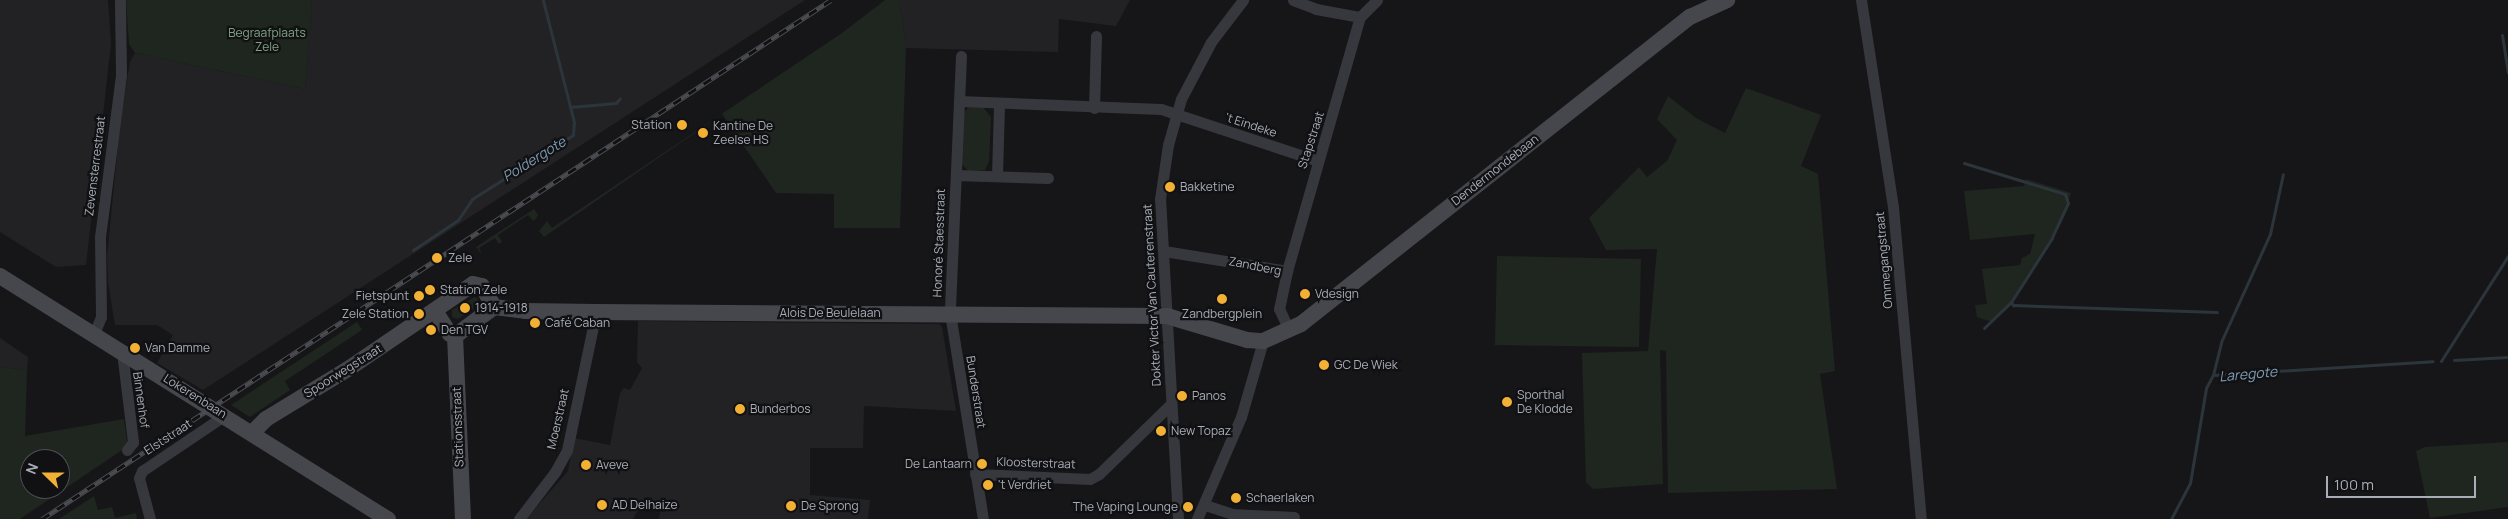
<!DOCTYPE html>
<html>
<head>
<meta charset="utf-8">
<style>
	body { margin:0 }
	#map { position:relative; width:2508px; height:519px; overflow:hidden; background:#161618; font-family:Manrope,sans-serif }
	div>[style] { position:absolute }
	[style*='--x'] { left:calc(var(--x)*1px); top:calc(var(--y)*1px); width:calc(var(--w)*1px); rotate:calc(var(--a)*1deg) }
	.built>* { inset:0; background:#222225 }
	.green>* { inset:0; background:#1e261f }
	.stream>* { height:3px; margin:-1.5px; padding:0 1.5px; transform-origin:1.5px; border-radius:1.5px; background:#2c353c }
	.street>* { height:11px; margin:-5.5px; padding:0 5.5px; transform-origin:5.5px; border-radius:5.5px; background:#37383d }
	.secondary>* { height:16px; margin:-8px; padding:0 8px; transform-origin:8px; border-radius:8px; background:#45474d }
	.rail>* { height:5px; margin-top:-2.5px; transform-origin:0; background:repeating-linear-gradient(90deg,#111113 0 9px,#4a4c52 0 18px); box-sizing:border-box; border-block:1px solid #4a4c52 }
	.dots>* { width:14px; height:14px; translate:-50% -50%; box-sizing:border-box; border:2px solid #111113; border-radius:50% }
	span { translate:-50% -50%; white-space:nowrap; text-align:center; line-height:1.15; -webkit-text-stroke:4.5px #111113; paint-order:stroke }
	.park-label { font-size:12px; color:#7fa381 }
	.poi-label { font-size:12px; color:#a8adb8 }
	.right { translate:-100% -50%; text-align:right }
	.left { translate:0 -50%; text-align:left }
	.street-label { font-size:12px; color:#a8adb8 }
	.water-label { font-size:14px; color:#7f9bb3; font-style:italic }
	.north { position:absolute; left:20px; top:449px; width:50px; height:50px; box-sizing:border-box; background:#111113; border:1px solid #4d4f55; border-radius:50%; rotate:292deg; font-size:14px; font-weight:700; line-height:20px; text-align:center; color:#a8adb8 }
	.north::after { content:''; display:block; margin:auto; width:18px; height:22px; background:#f2b134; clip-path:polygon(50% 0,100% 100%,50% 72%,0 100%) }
	.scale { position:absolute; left:2326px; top:476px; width:150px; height:22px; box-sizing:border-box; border:2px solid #a8adb8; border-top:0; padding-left:6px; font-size:15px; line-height:18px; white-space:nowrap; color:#a8adb8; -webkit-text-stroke:4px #111113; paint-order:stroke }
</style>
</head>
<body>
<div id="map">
	<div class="built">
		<i style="clip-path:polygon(0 0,108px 0,111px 44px,86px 265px,56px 267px,0 232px)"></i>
		<i style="clip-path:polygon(312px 0,805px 0,203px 390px,157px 363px,173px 335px,157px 325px,115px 325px,108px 283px,107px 256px,120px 125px,130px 62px,135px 53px,305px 89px)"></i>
		<i style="clip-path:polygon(899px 0,1130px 0,1116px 26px,1059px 19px,1058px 52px,906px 48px)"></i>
		<i style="clip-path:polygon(638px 321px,939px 324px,942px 327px,956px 411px,864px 406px,863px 448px,810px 448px,810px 495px,870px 500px,868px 519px,659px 519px,661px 507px,642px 503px,633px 519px,526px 519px,568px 471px,574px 438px,610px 445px,620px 393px,624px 388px,630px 390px,642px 368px,637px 362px)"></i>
		<i style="clip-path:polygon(0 338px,28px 357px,27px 370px,0 367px)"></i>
	</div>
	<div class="green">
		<i style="clip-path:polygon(126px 0,312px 0,305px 89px,135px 53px,129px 44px)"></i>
		<i style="clip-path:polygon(885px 0,899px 0,906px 47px,900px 228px,834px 228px,834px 194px,776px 193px,722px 114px,544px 237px,539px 231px,547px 221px,552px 228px,842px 33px)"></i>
		<i style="clip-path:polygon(1746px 88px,1821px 115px,1801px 166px,1818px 174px,1835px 371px,1820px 374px,1837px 489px,1668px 493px,1666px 351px,1660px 350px,1663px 484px,1593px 489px,1586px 482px,1582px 353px,1648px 351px,1657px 249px,1606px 250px,1589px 218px,1639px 167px,1647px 177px,1667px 161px,1677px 140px,1657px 119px,1668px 96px,1696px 118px,1725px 133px)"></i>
		<i style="clip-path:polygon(969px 107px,984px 108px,991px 117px,989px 162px,985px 170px,968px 171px,961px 163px,962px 115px)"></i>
		<i style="clip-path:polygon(2026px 179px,2071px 193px,2054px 238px,2024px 286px,1992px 322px,1977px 317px,1975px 305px,1987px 304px,1982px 269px,2020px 265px,2022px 258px,2030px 254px,2035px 234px,1970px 240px,1964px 191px,2024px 186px)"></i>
		<i style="clip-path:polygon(534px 209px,538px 215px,536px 219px,533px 221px,528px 215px,498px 235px,502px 242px,499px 244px,495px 238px,479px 248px,482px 255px,476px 247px)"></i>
		<i style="clip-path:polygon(1497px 256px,1641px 259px,1639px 347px,1495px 345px)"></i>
		<i style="clip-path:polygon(475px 297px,478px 300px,477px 306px,458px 319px,452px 317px,452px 310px)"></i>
		<i style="clip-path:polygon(357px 322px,362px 330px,285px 381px,290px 390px,250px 417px,231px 405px)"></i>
		<i style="clip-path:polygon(evenodd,0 367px,27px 370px,25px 436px,124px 419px,127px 441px,128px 446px,20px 519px,0 519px,0 367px,30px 459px,60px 459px,60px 489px,30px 489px,30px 459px)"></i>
		<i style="clip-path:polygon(2508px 442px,2508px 507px,2430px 518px,2416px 451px,2425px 447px)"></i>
		<i style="clip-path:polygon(94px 496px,98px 510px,112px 507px,115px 518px,136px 513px,137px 519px,59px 519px)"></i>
	</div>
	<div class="stream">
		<i style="--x:2502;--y:35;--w:38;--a:81"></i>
		<i style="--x:570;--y:107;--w:46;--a:-5"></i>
		<i style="--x:616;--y:103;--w:6;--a:-51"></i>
		<i style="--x:1964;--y:163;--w:106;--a:17.1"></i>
		<i style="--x:2065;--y:194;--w:9;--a:72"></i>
		<i style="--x:2068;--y:203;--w:38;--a:115"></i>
		<i style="--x:2052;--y:238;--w:76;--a:122.6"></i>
		<i style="--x:2011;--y:302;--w:4;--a:56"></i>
		<i style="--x:2013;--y:305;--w:204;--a:2"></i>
		<i style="--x:413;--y:250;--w:54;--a:-33.7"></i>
		<i style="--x:458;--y:220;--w:25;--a:-56"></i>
		<i style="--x:472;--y:199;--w:120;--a:-32.4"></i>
		<i style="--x:573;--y:135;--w:13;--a:-86"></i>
		<i style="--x:574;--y:122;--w:126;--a:-104.3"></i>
		<i style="--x:1984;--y:328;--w:37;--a:-44"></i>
		<i style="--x:2454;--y:360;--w:54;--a:-3.2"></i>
		<i style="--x:2441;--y:361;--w:125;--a:-57.5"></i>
		<i style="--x:2213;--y:375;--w:34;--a:-76"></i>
		<i style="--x:2221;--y:342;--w:119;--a:-65.6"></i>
		<i style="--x:2270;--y:234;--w:61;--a:-77.8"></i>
		<i style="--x:2171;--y:519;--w:41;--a:-62.2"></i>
		<i style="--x:2190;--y:483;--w:96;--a:-80.4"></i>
		<i style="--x:2206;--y:388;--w:15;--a:-62"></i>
		<i style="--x:2213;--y:375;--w:220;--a:-3.6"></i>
	</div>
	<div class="street">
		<i style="--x:1293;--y:0;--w:25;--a:21"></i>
		<i style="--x:1316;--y:9;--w:45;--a:10.3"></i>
		<i style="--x:1861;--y:0;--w:209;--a:81.2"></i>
		<i style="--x:1893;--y:207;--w:313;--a:84.9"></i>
		<i style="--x:961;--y:56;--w:257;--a:92.5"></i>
		<i style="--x:950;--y:313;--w:209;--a:80.9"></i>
		<i style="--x:959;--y:101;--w:202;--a:2.3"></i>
		<i style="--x:1161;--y:109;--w:165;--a:18.3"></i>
		<i style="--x:1094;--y:108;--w:72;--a:-88.4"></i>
		<i style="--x:956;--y:175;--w:92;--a:1.9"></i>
		<i style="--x:997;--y:176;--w:73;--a:-88.4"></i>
		<i style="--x:1164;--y:251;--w:125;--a:9.2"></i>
		<i style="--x:1289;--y:330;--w:23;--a:-115"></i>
		<i style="--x:1279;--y:309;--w:39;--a:-78"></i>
		<i style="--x:1287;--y:271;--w:264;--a:-74"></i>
		<i style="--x:1360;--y:17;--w:24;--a:-45"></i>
		<i style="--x:94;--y:334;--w:18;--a:-68"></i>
		<i style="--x:101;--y:317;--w:80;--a:-90.7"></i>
		<i style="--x:100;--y:237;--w:163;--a:-82.6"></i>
		<i style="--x:121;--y:75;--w:75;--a:-90.8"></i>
		<i style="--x:122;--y:352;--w:91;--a:83"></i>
		<i style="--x:133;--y:442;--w:10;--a:127"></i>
		<i style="--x:975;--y:474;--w:115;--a:2.5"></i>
		<i style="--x:1090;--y:479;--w:10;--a:-29"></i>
		<i style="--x:1099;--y:474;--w:100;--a:-44.2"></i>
		<i style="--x:1205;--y:505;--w:28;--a:18"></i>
		<i style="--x:1232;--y:514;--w:62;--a:2.8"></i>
		<i style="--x:150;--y:519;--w:42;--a:-105"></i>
		<i style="--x:139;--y:478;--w:8;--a:-67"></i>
		<i style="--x:142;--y:471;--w:100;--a:-34"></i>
		<i style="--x:519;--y:519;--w:59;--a:-52.5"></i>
		<i style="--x:555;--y:472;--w:25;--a:-61"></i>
		<i style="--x:567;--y:450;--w:141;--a:-78.1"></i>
		<i style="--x:1178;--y:519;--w:321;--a:-93.2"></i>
		<i style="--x:1160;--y:199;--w:55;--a:-81.6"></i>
		<i style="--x:1168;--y:145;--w:48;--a:-74.2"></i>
		<i style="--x:1181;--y:99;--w:64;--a:-62.2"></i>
		<i style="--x:1211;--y:42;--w:53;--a:-52.7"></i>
		<i style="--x:1197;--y:519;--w:111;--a:-66.7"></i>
		<i style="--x:1241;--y:417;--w:79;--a:-73.9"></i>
	</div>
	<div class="secondary">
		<i style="--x:0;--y:276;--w:458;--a:32.1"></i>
		<i style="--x:494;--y:307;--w:31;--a:7"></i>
		<i style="--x:525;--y:311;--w:71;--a:0.8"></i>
		<i style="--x:596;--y:312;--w:571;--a:0.4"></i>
		<i style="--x:1167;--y:316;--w:84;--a:16.7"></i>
		<i style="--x:1247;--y:340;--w:16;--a:4"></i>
		<i style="--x:1263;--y:341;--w:42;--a:-24.1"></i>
		<i style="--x:1301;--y:324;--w:496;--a:-38.3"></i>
		<i style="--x:1690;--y:17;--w:41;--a:-24.7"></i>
		<i style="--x:435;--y:311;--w:27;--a:57"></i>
		<i style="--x:450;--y:334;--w:5;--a:22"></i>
		<i style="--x:455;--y:336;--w:183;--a:87.5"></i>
		<i style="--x:455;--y:336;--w:49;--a:-36.6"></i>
		<i style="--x:253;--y:432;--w:18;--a:-45"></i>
		<i style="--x:266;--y:419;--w:96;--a:-31.4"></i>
		<i style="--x:348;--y:369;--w:151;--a:-34.2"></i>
		<i style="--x:473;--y:284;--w:9;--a:13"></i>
		<i style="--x:482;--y:286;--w:24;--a:60"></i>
	</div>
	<div class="rail">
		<i style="--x:42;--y:519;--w:944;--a:-33.34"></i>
	</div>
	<div class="dots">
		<i style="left:682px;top:125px;background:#f2b134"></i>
		<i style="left:703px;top:133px;background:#f2b134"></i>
		<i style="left:1170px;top:187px;background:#f2b134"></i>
		<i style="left:437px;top:258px;background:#f2b134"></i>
		<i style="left:430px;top:290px;background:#f2b134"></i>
		<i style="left:1305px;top:294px;background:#f2b134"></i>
		<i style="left:419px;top:296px;background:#f2b134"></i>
		<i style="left:1222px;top:299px;background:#f2b134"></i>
		<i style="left:465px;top:308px;background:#f2b134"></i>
		<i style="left:419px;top:314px;background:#f2b134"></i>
		<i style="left:535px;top:323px;background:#f2b134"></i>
		<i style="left:431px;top:330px;background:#f2b134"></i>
		<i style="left:135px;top:348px;background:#f2b134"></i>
		<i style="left:1324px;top:365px;background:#f2b134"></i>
		<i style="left:1182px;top:396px;background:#f2b134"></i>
		<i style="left:1507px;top:402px;background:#f2b134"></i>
		<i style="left:740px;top:409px;background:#f2b134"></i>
		<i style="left:1161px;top:431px;background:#f2b134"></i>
		<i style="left:982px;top:464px;background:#f2b134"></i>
		<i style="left:586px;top:465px;background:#f2b134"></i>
		<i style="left:988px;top:485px;background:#f2b134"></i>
		<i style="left:1236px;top:498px;background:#f2b134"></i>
		<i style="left:602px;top:505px;background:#f2b134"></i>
		<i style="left:791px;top:506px;background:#f2b134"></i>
		<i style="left:1188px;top:507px;background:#f2b134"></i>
	</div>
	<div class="park-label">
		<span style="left:267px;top:40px">Begraafplaats<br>Zele</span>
	</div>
	<div class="poi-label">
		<span class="right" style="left:672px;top:125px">Station</span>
		<span class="left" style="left:713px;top:133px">Kantine De<br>Zeelse HS</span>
		<span class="left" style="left:1180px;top:187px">Bakketine</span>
		<span class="left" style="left:448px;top:258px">Zele</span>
		<span class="left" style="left:440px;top:290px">Station Zele</span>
		<span class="left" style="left:1315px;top:294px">Vdesign</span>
		<span class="right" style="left:409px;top:296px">Fietspunt</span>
		<span class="left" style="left:475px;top:308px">1914-1918</span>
		<span class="right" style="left:409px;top:314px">Zele Station</span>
		<span style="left:1222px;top:314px">Zandbergplein</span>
		<span class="left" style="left:545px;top:323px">Café Caban</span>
		<span class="left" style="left:441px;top:330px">Den TGV</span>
		<span class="left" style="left:145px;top:348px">Van Damme</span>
		<span class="left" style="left:1334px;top:365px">GC De Wiek</span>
		<span class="left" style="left:1517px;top:402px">Sporthal<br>De Klodde</span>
		<span class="left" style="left:1192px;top:396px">Panos</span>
		<span class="left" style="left:750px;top:409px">Bunderbos</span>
		<span class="left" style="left:1171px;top:431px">New Topaz</span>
		<span class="right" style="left:972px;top:464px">De Lantaarn</span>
		<span class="left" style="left:596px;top:465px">Aveve</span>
		<span class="left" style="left:998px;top:485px">'t Verdriet</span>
		<span class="left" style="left:1246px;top:498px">Schaerlaken</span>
		<span class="left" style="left:612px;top:505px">AD Delhaize</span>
		<span class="left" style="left:801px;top:506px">De Sprong</span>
		<span class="right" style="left:1178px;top:507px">The Vaping Lounge</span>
	</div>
	<div class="street-label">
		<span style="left:1251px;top:125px;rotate:18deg">'t Eindeke</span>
		<span style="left:1311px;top:140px;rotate:-72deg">Stapstraat</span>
		<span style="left:95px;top:166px;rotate:-83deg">Zevensterrestraat</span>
		<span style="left:1495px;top:170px;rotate:-38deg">Dendermondebaan</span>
		<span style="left:939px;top:243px;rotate:-88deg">Honoré Staesstraat</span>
		<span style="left:1884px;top:260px;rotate:-95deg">Ommegangstraat</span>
		<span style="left:1255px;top:266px;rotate:11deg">Zandberg</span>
		<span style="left:1152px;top:295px;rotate:-93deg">Dokter Victor Van Cauterenstraat</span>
		<span style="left:830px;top:313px">Alois De Beulelaan</span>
		<span style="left:343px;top:371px;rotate:-32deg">Spoorwegstraat</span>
		<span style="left:976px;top:392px;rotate:81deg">Bunderstraat</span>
		<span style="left:195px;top:396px;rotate:32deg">Lokerenbaan</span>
		<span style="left:141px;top:400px;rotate:82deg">Binnenhof</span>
		<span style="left:558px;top:419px;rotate:-77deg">Moerstraat</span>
		<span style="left:458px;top:427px;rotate:-92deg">Stationsstraat</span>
		<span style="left:168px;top:437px;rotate:-33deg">Elststraat</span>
		<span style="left:1036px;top:463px;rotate:2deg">Kloosterstraat</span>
	</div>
	<div class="water-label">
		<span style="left:534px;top:159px;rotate:-32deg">Poldergote</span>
		<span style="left:2248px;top:374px;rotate:-5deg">Laregote</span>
	</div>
	<div class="north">N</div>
	<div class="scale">100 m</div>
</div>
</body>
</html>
